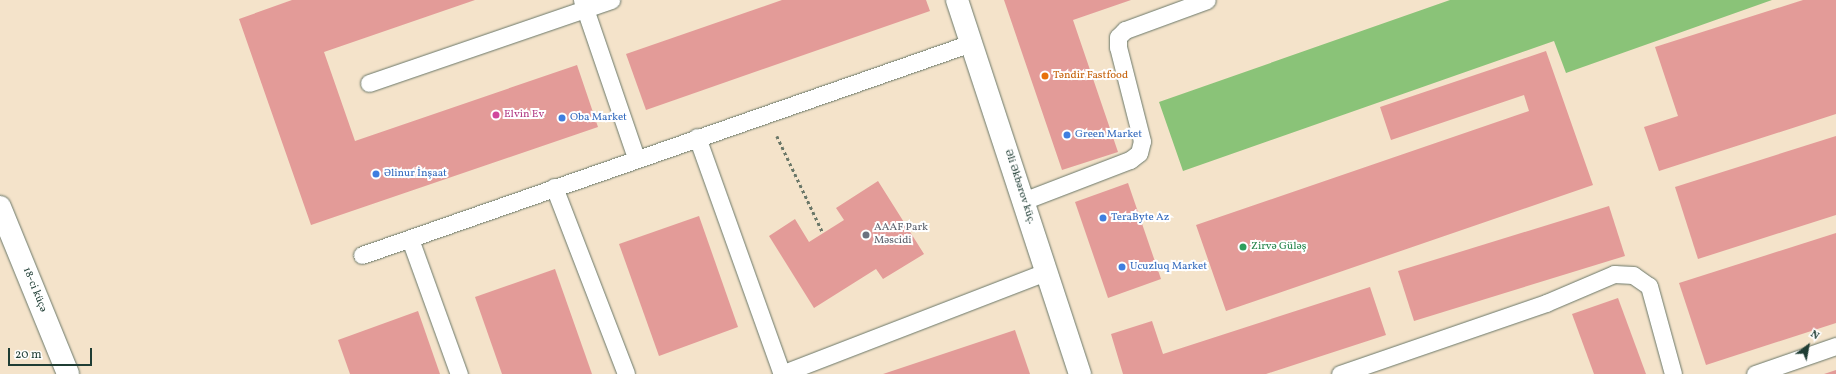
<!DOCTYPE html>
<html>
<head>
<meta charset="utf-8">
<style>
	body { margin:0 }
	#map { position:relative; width:1836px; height:374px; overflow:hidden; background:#f4e3ca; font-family:Vollkorn,serif }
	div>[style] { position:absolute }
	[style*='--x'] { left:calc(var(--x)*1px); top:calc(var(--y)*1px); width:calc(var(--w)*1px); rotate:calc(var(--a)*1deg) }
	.green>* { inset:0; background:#8ac378 }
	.building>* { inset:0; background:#e39b98 }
	.path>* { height:2.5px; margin-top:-1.25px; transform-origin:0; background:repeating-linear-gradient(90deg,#6a7768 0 3px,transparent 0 6px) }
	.roads { filter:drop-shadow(0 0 1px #6a7768) drop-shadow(0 0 1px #6a7768) }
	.lane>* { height:17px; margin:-8.5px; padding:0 8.5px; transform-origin:8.5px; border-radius:8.5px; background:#fff }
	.street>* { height:22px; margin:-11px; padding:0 11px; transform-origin:11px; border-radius:11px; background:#fff }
	.dots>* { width:11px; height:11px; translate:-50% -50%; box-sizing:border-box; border:2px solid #fff; border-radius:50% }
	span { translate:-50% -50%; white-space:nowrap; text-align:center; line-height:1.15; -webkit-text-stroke:4px #fff; paint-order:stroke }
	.food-label { font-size:11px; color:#c56008 }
	.left { translate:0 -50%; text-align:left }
	.hotel-label { font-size:11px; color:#b23c85 }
	.shop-label { font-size:11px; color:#366cbe }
	.street-label { font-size:11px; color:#1f3d34 }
	.worship-label { font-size:11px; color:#5b616d }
	.leisure-label { font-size:11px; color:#27864d }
	.north { position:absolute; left:1788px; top:326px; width:40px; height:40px; -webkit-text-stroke:3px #fff; paint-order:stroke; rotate:32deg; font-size:11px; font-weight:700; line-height:16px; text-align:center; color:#1f3d34 }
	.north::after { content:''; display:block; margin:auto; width:14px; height:18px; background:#1f3d34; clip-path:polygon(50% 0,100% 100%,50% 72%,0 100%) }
	.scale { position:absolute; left:8px; top:348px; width:84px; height:18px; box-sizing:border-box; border:2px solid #1f3d34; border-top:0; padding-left:5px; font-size:12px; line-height:14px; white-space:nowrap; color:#1f3d34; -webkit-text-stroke:3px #fff; paint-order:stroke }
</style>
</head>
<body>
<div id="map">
	<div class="green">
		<i style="clip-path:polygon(1450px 0,1772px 0,1566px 73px,1554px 41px,1183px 171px,1159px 102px)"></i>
	</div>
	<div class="building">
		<i style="clip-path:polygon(292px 0,475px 0,324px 52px,355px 141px,577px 65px,598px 127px,311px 225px,239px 19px)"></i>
		<i style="clip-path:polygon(782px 0,926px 0,930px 11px,646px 110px,626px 54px)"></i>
		<i style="clip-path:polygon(1004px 0,1131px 0,1073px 20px,1118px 152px,1062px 170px)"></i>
		<i style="clip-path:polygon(1803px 0,1836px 0,1836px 114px,1659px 171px,1644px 127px,1678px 116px,1655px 47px)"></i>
		<i style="clip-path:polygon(1546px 51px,1593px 185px,1226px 311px,1196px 225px,1529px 111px,1524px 95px,1391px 140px,1380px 107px)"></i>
		<i style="clip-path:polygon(1836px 136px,1836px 215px,1698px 259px,1675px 187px)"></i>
		<i style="clip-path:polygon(878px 181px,924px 254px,883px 279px,876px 269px,814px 308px,769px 236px,795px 219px,809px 242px,844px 220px,836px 208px)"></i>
		<i style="clip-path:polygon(1128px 183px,1161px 279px,1108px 298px,1075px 202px)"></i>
		<i style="clip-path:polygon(1609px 206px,1625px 256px,1414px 321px,1398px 271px)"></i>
		<i style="clip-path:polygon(699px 216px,738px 327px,659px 356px,619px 244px)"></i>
		<i style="clip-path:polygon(1836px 233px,1836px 323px,1706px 365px,1679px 283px)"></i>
		<i style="clip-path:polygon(555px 269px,592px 374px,502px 374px,475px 297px)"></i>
		<i style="clip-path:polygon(1370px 287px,1386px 335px,1266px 374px,1123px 374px,1111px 334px,1152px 321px,1163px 354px)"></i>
		<i style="clip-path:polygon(1618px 298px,1646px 374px,1594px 374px,1572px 314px)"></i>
		<i style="clip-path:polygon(418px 311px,440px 374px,350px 374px,338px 340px)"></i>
		<i style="clip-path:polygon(1015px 330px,1030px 374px,883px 374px)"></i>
		<i style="clip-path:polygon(1836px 370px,1836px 374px,1824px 374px)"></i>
	</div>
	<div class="path">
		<i style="--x:777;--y:136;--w:107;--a:64.6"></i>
	</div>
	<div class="roads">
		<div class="lane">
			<i style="--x:582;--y:0;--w:167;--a:71.1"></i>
			<i style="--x:369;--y:83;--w:256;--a:-18.9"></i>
			<i style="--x:697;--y:137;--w:252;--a:70.3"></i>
			<i style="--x:554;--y:187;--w:200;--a:68.9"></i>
			<i style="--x:1023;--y:201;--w:115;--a:-21"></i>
			<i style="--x:1130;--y:160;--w:11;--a:-38"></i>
			<i style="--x:1139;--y:153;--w:12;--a:-76"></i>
			<i style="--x:1142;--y:141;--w:97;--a:-104.3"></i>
			<i style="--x:1118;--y:47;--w:10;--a:-90"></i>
			<i style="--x:1118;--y:37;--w:10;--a:-45"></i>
			<i style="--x:1125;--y:30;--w:87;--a:-20.1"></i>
			<i style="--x:410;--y:239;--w:144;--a:70.1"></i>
			<i style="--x:362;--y:255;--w:645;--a:-19.19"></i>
			<i style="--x:781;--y:374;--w:284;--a:-21.1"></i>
			<i style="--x:1340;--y:374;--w:218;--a:-19"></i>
			<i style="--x:1546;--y:303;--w:74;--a:-23.1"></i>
			<i style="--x:1614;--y:274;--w:19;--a:3"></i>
			<i style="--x:1633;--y:275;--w:19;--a:35"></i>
			<i style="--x:1649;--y:286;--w:91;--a:74.7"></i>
			<i style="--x:1755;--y:374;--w:86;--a:-19.1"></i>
		</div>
		<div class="street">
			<i style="--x:957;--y:0;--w:394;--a:71.8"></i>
			<i style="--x:0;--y:207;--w:180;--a:67.8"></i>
		</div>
	</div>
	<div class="dots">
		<i style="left:1045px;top:76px;background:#e8710a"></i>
		<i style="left:496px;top:115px;background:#d1479c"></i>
		<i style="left:562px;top:118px;background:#3f7fe0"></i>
		<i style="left:1067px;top:135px;background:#3f7fe0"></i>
		<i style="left:376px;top:174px;background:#3f7fe0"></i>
		<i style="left:1103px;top:218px;background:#3f7fe0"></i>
		<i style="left:866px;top:235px;background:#6b7280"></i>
		<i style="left:1243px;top:247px;background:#2e9e5b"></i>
		<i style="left:1122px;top:267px;background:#3f7fe0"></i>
	</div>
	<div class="food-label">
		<span class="left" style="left:1053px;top:76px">Təndir Fastfood</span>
	</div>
	<div class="hotel-label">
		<span class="left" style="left:504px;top:115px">Elvin Ev</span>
	</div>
	<div class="shop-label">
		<span class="left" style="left:570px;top:118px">Oba Market</span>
		<span class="left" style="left:1075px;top:135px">Green Market</span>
		<span class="left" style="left:384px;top:174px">Əlinur İnşaat</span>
		<span class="left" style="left:1111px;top:218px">TeraByte Az</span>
		<span class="left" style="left:1130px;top:267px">Ucuzluq Market</span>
	</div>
	<div class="street-label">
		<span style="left:1019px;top:187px;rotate:72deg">Əli Əkbərov küç.</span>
		<span style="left:34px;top:290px;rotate:68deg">18-ci küçə</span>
	</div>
	<div class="worship-label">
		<span class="left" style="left:874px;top:235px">AAAF Park<br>Məscidi</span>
	</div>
	<div class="leisure-label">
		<span class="left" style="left:1251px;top:247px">Zirvə Güləş</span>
	</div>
	<div class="north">N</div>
	<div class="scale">20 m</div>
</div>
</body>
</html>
